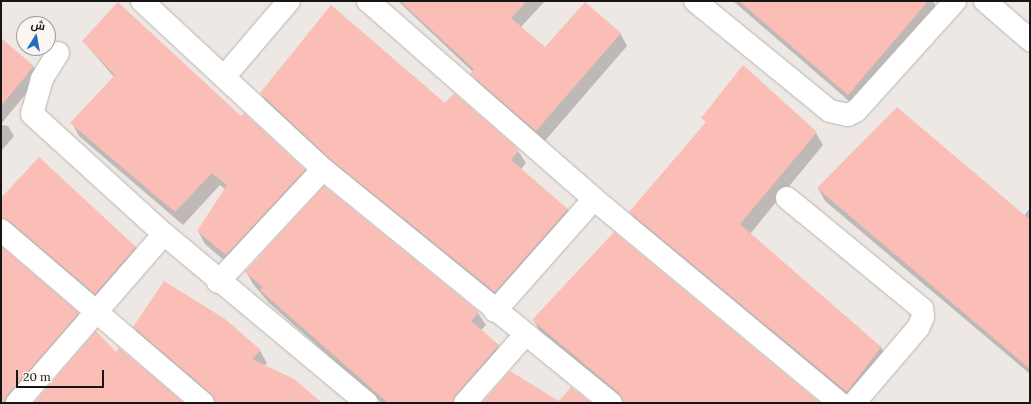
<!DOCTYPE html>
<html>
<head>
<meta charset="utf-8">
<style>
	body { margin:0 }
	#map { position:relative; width:1031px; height:404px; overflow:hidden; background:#eee8e4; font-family:Lora,Cairo,serif }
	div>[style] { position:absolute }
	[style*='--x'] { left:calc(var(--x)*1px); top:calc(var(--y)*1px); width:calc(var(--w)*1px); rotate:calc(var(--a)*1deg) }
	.shadow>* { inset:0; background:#0003 }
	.building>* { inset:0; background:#fbbeb7 }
	.roads { filter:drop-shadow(0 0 1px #b9b4b0) drop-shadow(0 0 1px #b9b4b0) }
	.minor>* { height:22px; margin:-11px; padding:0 11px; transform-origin:11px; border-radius:11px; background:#fff }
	span { translate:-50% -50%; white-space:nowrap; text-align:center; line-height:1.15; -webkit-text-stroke:3px #fbf6f1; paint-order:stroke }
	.frame { position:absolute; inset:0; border:2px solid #181614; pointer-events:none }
	.north { position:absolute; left:16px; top:16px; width:40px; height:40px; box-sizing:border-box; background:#fbf6f1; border:1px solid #a09c99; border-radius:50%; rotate:11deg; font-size:11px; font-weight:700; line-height:16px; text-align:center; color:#181614 }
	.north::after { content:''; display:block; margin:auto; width:14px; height:18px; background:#206fbe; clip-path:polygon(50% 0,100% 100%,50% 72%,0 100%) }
	.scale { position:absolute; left:16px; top:370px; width:88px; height:18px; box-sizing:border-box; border:2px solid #181614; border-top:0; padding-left:5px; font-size:12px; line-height:14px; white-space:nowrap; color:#181614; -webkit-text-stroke:3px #fbf6f1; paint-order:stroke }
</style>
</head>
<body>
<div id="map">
	<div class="shadow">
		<i style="clip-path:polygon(398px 1px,545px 1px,521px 27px,546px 49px,620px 33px,627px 46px,543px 143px,478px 86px,473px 72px)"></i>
		<i style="clip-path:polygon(733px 1px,933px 1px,938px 11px,856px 107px)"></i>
		<i style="clip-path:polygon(1px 40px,33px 66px,40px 77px,1px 124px)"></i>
		<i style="clip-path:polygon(83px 41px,241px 118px,305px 170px,312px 183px,233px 268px,205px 244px,198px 231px,226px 190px,220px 185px,183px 225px,79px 136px,72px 123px,114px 77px)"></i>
		<i style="clip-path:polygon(261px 93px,445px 104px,518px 151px,526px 163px,521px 169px,568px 210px,575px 223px,502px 305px,340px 172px,268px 106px)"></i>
		<i style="clip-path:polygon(703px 118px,816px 133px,823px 145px,750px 234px,881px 347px,888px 360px,855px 403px,638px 225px,630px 212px,706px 123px)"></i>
		<i style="clip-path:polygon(1px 125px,8px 126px,14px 136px,1px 151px)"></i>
		<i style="clip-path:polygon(324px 187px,478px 313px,486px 325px,481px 330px,498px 346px,506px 358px,466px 403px,382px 403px,269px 303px,253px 284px,246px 272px)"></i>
		<i style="clip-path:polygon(818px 188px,1024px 216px,1030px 208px,1030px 374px,825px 201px)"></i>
		<i style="clip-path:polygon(1px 199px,136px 247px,143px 259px,102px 306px,1px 232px)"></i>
		<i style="clip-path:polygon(1px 248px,78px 314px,85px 326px,18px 403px,1px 403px)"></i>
		<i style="clip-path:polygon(534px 321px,819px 403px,623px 403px,541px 333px)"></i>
		<i style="clip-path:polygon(134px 327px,260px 351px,267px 363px,264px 366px,315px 403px,216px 403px,141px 339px)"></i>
	</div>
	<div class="building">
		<i style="clip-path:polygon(400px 1px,527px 1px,511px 18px,545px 47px,585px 2px,621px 33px,536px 131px,470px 74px,474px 69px)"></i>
		<i style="clip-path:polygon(739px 1px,928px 1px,848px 95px)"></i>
		<i style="clip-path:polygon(118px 2px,241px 116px,244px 113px,305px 170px,226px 255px,197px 231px,227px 185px,212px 173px,175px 212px,70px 123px,115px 75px,82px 41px)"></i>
		<i style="clip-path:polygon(331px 5px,445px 103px,454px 93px,519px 150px,511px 160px,568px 209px,495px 292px,331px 160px,260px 93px)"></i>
		<i style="clip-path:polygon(1px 38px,34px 66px,1px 106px)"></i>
		<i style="clip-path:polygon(743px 65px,817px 132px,740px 224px,881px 347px,847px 392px,629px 212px,706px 122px,701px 118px)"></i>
		<i style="clip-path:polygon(897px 107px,1030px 220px,1030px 369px,817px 188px)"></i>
		<i style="clip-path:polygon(39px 157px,136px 247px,95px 294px,9px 221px,1px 218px,1px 198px)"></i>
		<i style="clip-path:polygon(324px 186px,479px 312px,471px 321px,499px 345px,456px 395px,453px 403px,388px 403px,260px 290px,263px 287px,245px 272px)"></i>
		<i style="clip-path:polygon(614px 232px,820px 403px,623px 403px,619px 393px,532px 320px)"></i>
		<i style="clip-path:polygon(1px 246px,79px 313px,8px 395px,5px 403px,1px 403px)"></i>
		<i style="clip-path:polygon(164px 281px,225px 319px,261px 350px,252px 359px,294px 379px,322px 403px,215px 403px,211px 394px,133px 327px)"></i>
		<i style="clip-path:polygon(96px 331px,116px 352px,119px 348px,184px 403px,34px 403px)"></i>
		<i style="clip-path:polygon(510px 371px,559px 401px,571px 387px,591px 403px,482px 403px)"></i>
	</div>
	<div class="roads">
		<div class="minor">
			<i style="--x:142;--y:1;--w:247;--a:42.9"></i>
			<i style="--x:323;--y:169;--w:371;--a:39.1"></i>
			<i style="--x:368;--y:1;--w:300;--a:41.2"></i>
			<i style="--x:594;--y:199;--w:320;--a:39.7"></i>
			<i style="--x:695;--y:1;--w:174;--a:39.2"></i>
			<i style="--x:830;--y:111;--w:18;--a:13"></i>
			<i style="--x:848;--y:115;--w:9;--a:-27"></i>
			<i style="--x:856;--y:111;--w:148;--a:-48"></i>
			<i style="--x:985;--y:1;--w:60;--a:40.9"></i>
			<i style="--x:58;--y:53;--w:31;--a:122"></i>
			<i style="--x:42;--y:79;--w:36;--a:106"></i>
			<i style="--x:32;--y:114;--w:178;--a:42.3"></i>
			<i style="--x:224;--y:77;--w:100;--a:-49.5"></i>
			<i style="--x:787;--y:198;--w:175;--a:39.4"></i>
			<i style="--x:922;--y:309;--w:8;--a:83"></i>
			<i style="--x:923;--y:317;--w:12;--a:114"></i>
			<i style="--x:918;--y:328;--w:99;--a:130.5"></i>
			<i style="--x:1;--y:230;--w:266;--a:40.6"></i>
			<i style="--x:218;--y:282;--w:154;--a:-47.1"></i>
			<i style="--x:495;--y:311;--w:149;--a:-48.5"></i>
			<i style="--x:17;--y:403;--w:224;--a:-49"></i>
			<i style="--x:164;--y:234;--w:264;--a:39.8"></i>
			<i style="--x:465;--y:403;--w:91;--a:-48.6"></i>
		</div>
	</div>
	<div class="frame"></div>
	<div class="north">ش</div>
	<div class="scale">20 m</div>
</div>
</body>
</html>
